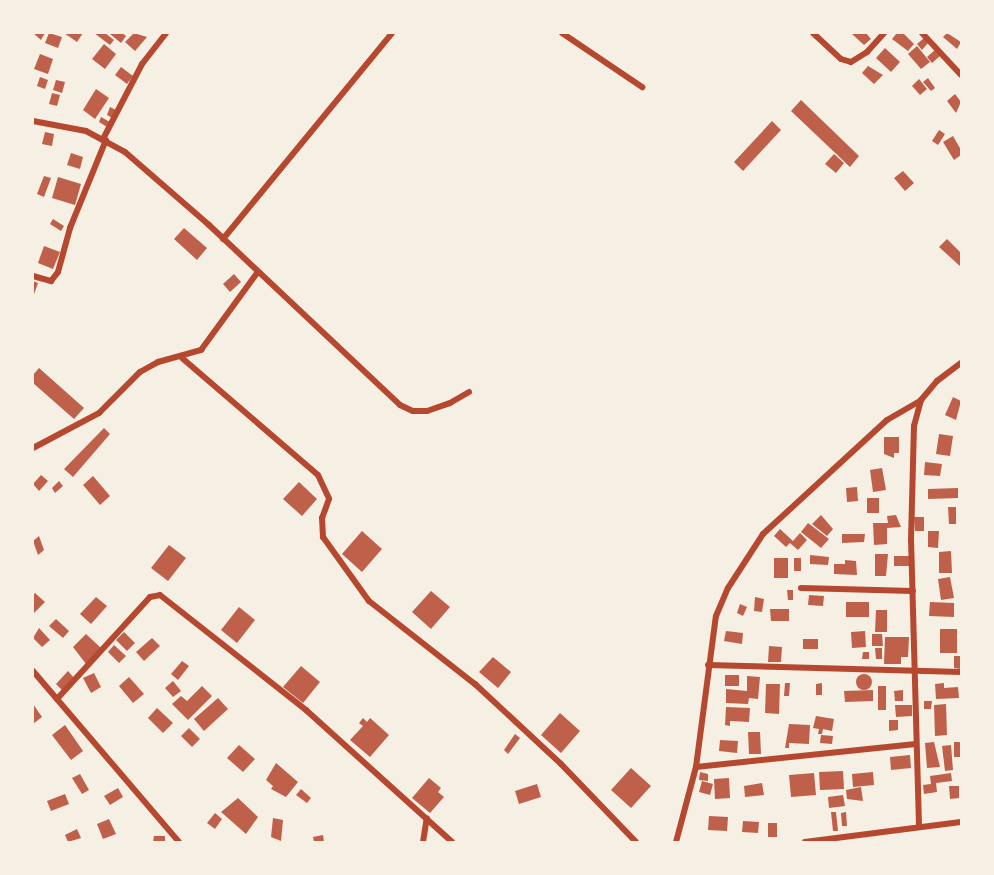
<!DOCTYPE html>
<html>
<head>
<meta charset="utf-8">
<style>
	body { margin:0 }
	#map { position:relative; width:994px; height:875px; overflow:hidden; background:#f6efe4; font-family:"IBM Plex Sans",sans-serif }
	div>[style] { position:absolute }
	[style*='--x'] { left:calc(var(--x)*1px); top:calc(var(--y)*1px); width:calc(var(--w)*1px); rotate:calc(var(--a)*1deg) }
	.building>* { inset:0; background:#bf614a }
	.round { border-radius:50% }
	.minor>* { height:6px; margin:-3px; padding:0 3px; transform-origin:3px; border-radius:3px; background:#b5482f }
	span { translate:-50% -50%; white-space:nowrap; text-align:center; line-height:1.15; -webkit-text-stroke:6px #f6efe4; paint-order:stroke }
	.frame { position:absolute; inset:0; border:34px solid #f6efe4; pointer-events:none }
</style>
</head>
<body>
<div id="map">
	<div class="building">
		<i style="clip-path:polygon(33px 33px,45px 33px,41px 40px)"></i>
		<i style="clip-path:polygon(49px 33px,62px 37px,58px 48px,45px 43px)"></i>
		<i style="clip-path:polygon(64px 33px,83px 33px,77px 42px)"></i>
		<i style="clip-path:polygon(94px 33px,105px 33px,114px 40px,110px 45px)"></i>
		<i style="clip-path:polygon(122px 33px,126px 36px,121px 43px,110px 34px)"></i>
		<i style="clip-path:polygon(134px 33px,147px 37px,135px 51px,125px 42px)"></i>
		<i style="clip-path:polygon(866px 33px,871px 39px,864px 45px,852px 34px)"></i>
		<i style="clip-path:polygon(897px 33px,903px 33px,914px 44px,908px 51px,892px 39px)"></i>
		<i style="clip-path:polygon(947px 33px,961px 42px,957px 49px,943px 37px)"></i>
		<i style="clip-path:polygon(924px 38px,928px 43px,922px 50px,917px 44px)"></i>
		<i style="clip-path:polygon(104px 44px,116px 54px,105px 69px,92px 59px)"></i>
		<i style="clip-path:polygon(917px 46px,930px 62px,921px 69px,908px 54px)"></i>
		<i style="clip-path:polygon(885px 48px,900px 62px,891px 72px,876px 58px)"></i>
		<i style="clip-path:polygon(935px 50px,940px 56px,932px 63px,927px 57px)"></i>
		<i style="clip-path:polygon(40px 54px,53px 59px,48px 74px,34px 69px)"></i>
		<i style="clip-path:polygon(868px 66px,883px 75px,874px 84px,862px 73px)"></i>
		<i style="clip-path:polygon(121px 67px,133px 76px,127px 84px,115px 75px)"></i>
		<i style="clip-path:polygon(40px 77px,48px 80px,45px 89px,37px 86px)"></i>
		<i style="clip-path:polygon(928px 78px,935px 88px,931px 91px,923px 82px)"></i>
		<i style="clip-path:polygon(919px 79px,927px 89px,920px 95px,912px 86px)"></i>
		<i style="clip-path:polygon(56px 80px,65px 82px,62px 93px,53px 90px)"></i>
		<i style="clip-path:polygon(96px 89px,109px 98px,95px 119px,83px 110px)"></i>
		<i style="clip-path:polygon(52px 93px,60px 95px,57px 106px,49px 104px)"></i>
		<i style="clip-path:polygon(955px 94px,961px 102px,956px 113px,947px 101px)"></i>
		<i style="clip-path:polygon(801px 100px,859px 156px,850px 167px,791px 111px)"></i>
		<i style="clip-path:polygon(110px 107px,116px 110px,112px 118px,107px 115px)"></i>
		<i style="clip-path:polygon(101px 117px,110px 122px,107px 127px,99px 122px)"></i>
		<i style="clip-path:polygon(772px 121px,781px 130px,743px 171px,734px 162px)"></i>
		<i style="clip-path:polygon(939px 130px,945px 134px,938px 145px,932px 141px)"></i>
		<i style="clip-path:polygon(45px 132px,54px 134px,52px 146px,42px 144px)"></i>
		<i style="clip-path:polygon(953px 136px,961px 150px,961px 155px,954px 160px,943px 142px)"></i>
		<i style="clip-path:polygon(71px 153px,83px 157px,80px 169px,67px 165px)"></i>
		<i style="clip-path:polygon(834px 154px,844px 163px,836px 173px,825px 164px)"></i>
		<i style="clip-path:polygon(903px 171px,914px 183px,905px 191px,894px 178px)"></i>
		<i style="clip-path:polygon(44px 176px,51px 178px,44px 197px,37px 194px)"></i>
		<i style="clip-path:polygon(58px 177px,81px 184px,75px 205px,52px 198px)"></i>
		<i style="clip-path:polygon(53px 219px,64px 226px,61px 231px,50px 224px)"></i>
		<i style="clip-path:polygon(184px 228px,207px 248px,197px 260px,174px 239px)"></i>
		<i style="clip-path:polygon(947px 239px,961px 253px,961px 267px,939px 247px)"></i>
		<i style="clip-path:polygon(44px 246px,60px 252px,53px 269px,38px 263px)"></i>
		<i style="clip-path:polygon(234px 274px,241px 282px,230px 292px,223px 284px)"></i>
		<i style="clip-path:polygon(33px 281px,38px 283px,33px 297px)"></i>
		<i style="clip-path:polygon(39px 368px,84px 408px,74px 419px,33px 383px,33px 375px)"></i>
		<i style="clip-path:polygon(953px 397px,961px 401px,956px 420px,945px 415px)"></i>
		<i style="clip-path:polygon(104px 428px,110px 434px,73px 477px,64px 469px)"></i>
		<i style="clip-path:polygon(939px 434px,953px 436px,950px 456px,936px 454px)"></i>
		<i style="clip-path:polygon(884px 437px,899px 437px,899px 453px,894px 453px,894px 458px,884px 454px)"></i>
		<i style="clip-path:polygon(925px 462px,942px 464px,940px 476px,924px 475px)"></i>
		<i style="clip-path:polygon(882px 468px,886px 490px,873px 492px,870px 470px)"></i>
		<i style="clip-path:polygon(41px 475px,48px 481px,39px 491px,33px 484px)"></i>
		<i style="clip-path:polygon(93px 476px,110px 496px,100px 505px,83px 485px)"></i>
		<i style="clip-path:polygon(59px 481px,63px 486px,55px 493px,52px 488px)"></i>
		<i style="clip-path:polygon(299px 482px,317px 499px,302px 516px,283px 499px)"></i>
		<i style="clip-path:polygon(857px 487px,858px 501px,847px 502px,846px 488px)"></i>
		<i style="clip-path:polygon(958px 488px,958px 498px,928px 499px,928px 489px)"></i>
		<i style="clip-path:polygon(867px 498px,879px 498px,879px 513px,867px 513px)"></i>
		<i style="clip-path:polygon(948px 507px,956px 507px,956px 524px,949px 524px)"></i>
		<i style="clip-path:polygon(821px 515px,833px 529px,827px 536px,812px 524px)"></i>
		<i style="clip-path:polygon(896px 515px,901px 527px,887px 528px,887px 544px,874px 545px,873px 523px,888px 523px,887px 516px)"></i>
		<i style="clip-path:polygon(914px 517px,924px 517px,924px 531px,915px 531px)"></i>
		<i style="clip-path:polygon(808px 523px,829px 539px,821px 548px,801px 532px)"></i>
		<i style="clip-path:polygon(780px 529px,793px 541px,800px 533px,807px 540px,798px 550px,790px 543px,786px 547px,774px 536px)"></i>
		<i style="clip-path:polygon(362px 531px,382px 549px,362px 572px,342px 554px)"></i>
		<i style="clip-path:polygon(928px 531px,939px 531px,938px 548px,928px 547px)"></i>
		<i style="clip-path:polygon(842px 534px,865px 534px,864px 542px,842px 543px)"></i>
		<i style="clip-path:polygon(39px 536px,44px 550px,38px 555px,33px 541px)"></i>
		<i style="clip-path:polygon(169px 545px,186px 558px,168px 581px,151px 568px)"></i>
		<i style="clip-path:polygon(951px 551px,952px 573px,939px 573px,939px 552px)"></i>
		<i style="clip-path:polygon(875px 554px,888px 554px,886px 576px,875px 576px)"></i>
		<i style="clip-path:polygon(810px 555px,829px 557px,828px 565px,810px 564px)"></i>
		<i style="clip-path:polygon(894px 556px,910px 556px,910px 566px,894px 566px)"></i>
		<i style="clip-path:polygon(774px 558px,788px 558px,788px 578px,774px 578px)"></i>
		<i style="clip-path:polygon(794px 558px,801px 558px,801px 571px,794px 571px)"></i>
		<i style="clip-path:polygon(845px 560px,856px 561px,857px 575px,834px 574px,834px 564px,845px 564px)"></i>
		<i style="clip-path:polygon(950px 577px,954px 598px,941px 600px,938px 579px)"></i>
		<i style="clip-path:polygon(787px 590px,793px 590px,793px 600px,788px 600px)"></i>
		<i style="clip-path:polygon(431px 591px,450px 607px,431px 629px,412px 612px)"></i>
		<i style="clip-path:polygon(35px 593px,45px 602px,33px 614px,33px 595px)"></i>
		<i style="clip-path:polygon(809px 595px,824px 596px,823px 606px,808px 605px)"></i>
		<i style="clip-path:polygon(96px 597px,107px 606px,91px 624px,80px 614px)"></i>
		<i style="clip-path:polygon(755px 597px,764px 599px,762px 612px,754px 611px)"></i>
		<i style="clip-path:polygon(846px 602px,869px 602px,869px 617px,846px 617px)"></i>
		<i style="clip-path:polygon(930px 602px,954px 603px,954px 617px,929px 616px)"></i>
		<i style="clip-path:polygon(740px 604px,747px 607px,743px 616px,737px 613px)"></i>
		<i style="clip-path:polygon(239px 607px,255px 620px,237px 643px,221px 630px)"></i>
		<i style="clip-path:polygon(770px 609px,789px 609px,789px 621px,771px 621px)"></i>
		<i style="clip-path:polygon(876px 610px,887px 610px,887px 632px,875px 632px)"></i>
		<i style="clip-path:polygon(56px 619px,69px 631px,63px 638px,49px 626px)"></i>
		<i style="clip-path:polygon(39px 628px,50px 640px,42px 647px,33px 638px)"></i>
		<i style="clip-path:polygon(940px 629px,957px 629px,957px 653px,940px 653px)"></i>
		<i style="clip-path:polygon(726px 631px,743px 633px,742px 644px,724px 641px)"></i>
		<i style="clip-path:polygon(865px 631px,866px 647px,852px 648px,851px 632px)"></i>
		<i style="clip-path:polygon(124px 632px,135px 643px,127px 651px,116px 640px)"></i>
		<i style="clip-path:polygon(86px 634px,101px 648px,86px 664px,73px 647px)"></i>
		<i style="clip-path:polygon(872px 634px,882px 634px,883px 646px,872px 646px)"></i>
		<i style="clip-path:polygon(885px 637px,909px 637px,908px 657px,901px 657px,901px 664px,884px 664px)"></i>
		<i style="clip-path:polygon(152px 638px,160px 646px,144px 661px,136px 652px)"></i>
		<i style="clip-path:polygon(803px 639px,818px 639px,818px 649px,803px 649px)"></i>
		<i style="clip-path:polygon(114px 645px,126px 656px,119px 663px,108px 652px)"></i>
		<i style="clip-path:polygon(769px 646px,782px 647px,781px 662px,768px 662px)"></i>
		<i style="clip-path:polygon(875px 648px,882px 648px,882px 659px,876px 659px)"></i>
		<i style="clip-path:polygon(863px 652px,869px 652px,869px 659px,862px 659px)"></i>
		<i style="clip-path:polygon(954px 656px,961px 656px,961px 669px,954px 668px)"></i>
		<i style="clip-path:polygon(493px 657px,511px 672px,498px 688px,479px 672px)"></i>
		<i style="clip-path:polygon(182px 661px,189px 666px,178px 680px,171px 674px)"></i>
		<i style="clip-path:polygon(301px 666px,320px 682px,303px 703px,283px 687px)"></i>
		<i style="clip-path:polygon(68px 671px,74px 678px,62px 690px,56px 684px)"></i>
		<i style="clip-path:polygon(94px 673px,101px 687px,91px 693px,83px 678px)"></i>
		<i class="round" style="left:856px;top:674px;width:16px;height:16px"></i>
		<i style="clip-path:polygon(725px 675px,739px 675px,739px 686px,725px 686px)"></i>
		<i style="clip-path:polygon(747px 676px,760px 677px,758px 699px,749px 698px,748px 704px,726px 703px,726px 689px,747px 691px)"></i>
		<i style="clip-path:polygon(129px 677px,144px 694px,133px 703px,119px 686px)"></i>
		<i style="clip-path:polygon(173px 681px,181px 691px,173px 697px,165px 688px)"></i>
		<i style="clip-path:polygon(785px 683px,790px 683px,789px 696px,784px 696px)"></i>
		<i style="clip-path:polygon(822px 683px,822px 695px,816px 695px,816px 684px)"></i>
		<i style="clip-path:polygon(944px 683px,944px 688px,958px 687px,959px 698px,936px 699px,935px 684px)"></i>
		<i style="clip-path:polygon(766px 684px,780px 684px,779px 714px,765px 713px)"></i>
		<i style="clip-path:polygon(202px 686px,212px 696px,188px 720px,172px 704px,181px 696px,187px 701px)"></i>
		<i style="clip-path:polygon(878px 686px,886px 686px,886px 710px,878px 710px)"></i>
		<i style="clip-path:polygon(873px 690px,873px 701px,845px 702px,844px 691px)"></i>
		<i style="clip-path:polygon(903px 690px,903px 701px,895px 701px,894px 691px)"></i>
		<i style="clip-path:polygon(218px 698px,228px 709px,204px 731px,194px 719px)"></i>
		<i style="clip-path:polygon(924px 701px,932px 701px,931px 709px,924px 709px)"></i>
		<i style="clip-path:polygon(33px 704px,42px 717px,33px 724px)"></i>
		<i style="clip-path:polygon(946px 704px,947px 735px,935px 736px,934px 705px)"></i>
		<i style="clip-path:polygon(895px 705px,912px 705px,912px 716px,896px 717px)"></i>
		<i style="clip-path:polygon(726px 707px,750px 708px,749px 722px,730px 721px,730px 726px,725px 725px)"></i>
		<i style="clip-path:polygon(157px 708px,173px 723px,163px 733px,148px 718px)"></i>
		<i style="clip-path:polygon(560px 713px,580px 731px,561px 753px,541px 735px)"></i>
		<i style="clip-path:polygon(816px 716px,834px 719px,832px 731px,823px 729px,822px 734px,818px 734px,819px 729px,813px 728px)"></i>
		<i style="clip-path:polygon(363px 718px,367px 722px,370px 718px,389px 735px,370px 757px,350px 740px,363px 726px,359px 723px)"></i>
		<i style="clip-path:polygon(889px 720px,898px 720px,898px 730px,889px 731px)"></i>
		<i style="clip-path:polygon(789px 724px,810px 725px,809px 744px,789px 743px,789px 748px,785px 748px)"></i>
		<i style="clip-path:polygon(65px 725px,83px 751px,71px 760px,52px 735px)"></i>
		<i style="clip-path:polygon(189px 728px,200px 739px,192px 747px,181px 736px)"></i>
		<i style="clip-path:polygon(748px 732px,760px 732px,761px 754px,749px 754px)"></i>
		<i style="clip-path:polygon(515px 734px,520px 738px,508px 754px,504px 750px)"></i>
		<i style="clip-path:polygon(821px 735px,833px 736px,832px 744px,820px 743px)"></i>
		<i style="clip-path:polygon(720px 740px,738px 741px,737px 753px,719px 751px)"></i>
		<i style="clip-path:polygon(934px 742px,940px 767px,927px 768px,925px 743px)"></i>
		<i style="clip-path:polygon(954px 742px,961px 742px,961px 757px,954px 757px)"></i>
		<i style="clip-path:polygon(239px 745px,255px 759px,243px 772px,227px 758px)"></i>
		<i style="clip-path:polygon(951px 745px,953px 770px,945px 771px,942px 746px)"></i>
		<i style="clip-path:polygon(910px 755px,911px 768px,891px 770px,890px 757px)"></i>
		<i style="clip-path:polygon(276px 763px,298px 782px,286px 797px,271px 789px,273px 786px,266px 780px)"></i>
		<i style="clip-path:polygon(631px 768px,651px 786px,631px 808px,611px 790px)"></i>
		<i style="clip-path:polygon(843px 771px,844px 789px,820px 790px,819px 772px)"></i>
		<i style="clip-path:polygon(700px 772px,708px 774px,708px 781px,699px 780px)"></i>
		<i style="clip-path:polygon(873px 772px,874px 785px,853px 787px,852px 774px)"></i>
		<i style="clip-path:polygon(814px 773px,816px 795px,791px 797px,789px 775px)"></i>
		<i style="clip-path:polygon(951px 773px,952px 781px,936px 783px,937px 792px,924px 794px,923px 785px,931px 784px,930px 776px)"></i>
		<i style="clip-path:polygon(80px 774px,89px 790px,82px 794px,72px 778px)"></i>
		<i style="clip-path:polygon(429px 778px,441px 788px,438px 792px,444px 797px,430px 813px,412px 798px)"></i>
		<i style="clip-path:polygon(729px 778px,730px 798px,715px 799px,714px 779px)"></i>
		<i style="clip-path:polygon(702px 781px,713px 784px,710px 795px,699px 792px)"></i>
		<i style="clip-path:polygon(762px 783px,764px 795px,745px 797px,744px 786px)"></i>
		<i style="clip-path:polygon(537px 784px,541px 797px,519px 804px,515px 791px)"></i>
		<i style="clip-path:polygon(949px 786px,959px 786px,959px 798px,950px 799px)"></i>
		<i style="clip-path:polygon(861px 787px,863px 801px,847px 799px,846px 790px)"></i>
		<i style="clip-path:polygon(118px 788px,123px 797px,110px 805px,104px 796px)"></i>
		<i style="clip-path:polygon(301px 789px,311px 798px,307px 803px,296px 795px)"></i>
		<i style="clip-path:polygon(65px 794px,69px 804px,51px 811px,47px 801px)"></i>
		<i style="clip-path:polygon(843px 795px,845px 806px,829px 808px,828px 797px)"></i>
		<i style="clip-path:polygon(238px 798px,258px 817px,246px 834px,221px 812px)"></i>
		<i style="clip-path:polygon(831px 812px,836px 812px,838px 831px,833px 831px)"></i>
		<i style="clip-path:polygon(846px 812px,847px 826px,842px 826px,841px 813px)"></i>
		<i style="clip-path:polygon(215px 813px,222px 819px,215px 829px,207px 823px)"></i>
		<i style="clip-path:polygon(709px 816px,728px 817px,727px 831px,708px 830px)"></i>
		<i style="clip-path:polygon(273px 818px,283px 820px,281px 841px,271px 837px)"></i>
		<i style="clip-path:polygon(109px 819px,116px 834px,103px 839px,97px 824px)"></i>
		<i style="clip-path:polygon(743px 821px,759px 822px,758px 833px,742px 832px)"></i>
		<i style="clip-path:polygon(768px 823px,777px 823px,777px 837px,768px 837px)"></i>
		<i style="clip-path:polygon(77px 829px,81px 838px,68px 842px,65px 835px)"></i>
		<i style="clip-path:polygon(323px 835px,324px 842px,314px 842px,313px 837px)"></i>
		<i style="clip-path:polygon(154px 836px,165px 836px,165px 842px,153px 842px)"></i>
	</div>
	<div class="minor">
		<i style="--x:562;--y:33;--w:97;--a:34"></i>
		<i style="--x:813;--y:33;--w:38;--a:43"></i>
		<i style="--x:841;--y:59;--w:10;--a:17"></i>
		<i style="--x:851;--y:62;--w:19;--a:-32"></i>
		<i style="--x:867;--y:52;--w:25;--a:-48"></i>
		<i style="--x:922;--y:33;--w:57;--a:47.1"></i>
		<i style="--x:33;--y:121;--w:54;--a:10.7"></i>
		<i style="--x:86;--y:131;--w:44;--a:28.3"></i>
		<i style="--x:125;--y:152;--w:111;--a:41"></i>
		<i style="--x:209;--y:225;--w:262;--a:43.3"></i>
		<i style="--x:400;--y:405;--w:14;--a:25"></i>
		<i style="--x:413;--y:411;--w:14;--a:0"></i>
		<i style="--x:427;--y:411;--w:24;--a:-19"></i>
		<i style="--x:450;--y:403;--w:22;--a:-30"></i>
		<i style="--x:103;--y:139;--w:85;--a:-62.5"></i>
		<i style="--x:142;--y:64;--w:39;--a:-52"></i>
		<i style="--x:223;--y:239;--w:266;--a:-50.6"></i>
		<i style="--x:33;--y:276;--w:19;--a:16"></i>
		<i style="--x:51;--y:281;--w:11;--a:-52"></i>
		<i style="--x:58;--y:272;--w:46;--a:-74.7"></i>
		<i style="--x:70;--y:228;--w:95;--a:-67.8"></i>
		<i style="--x:182;--y:358;--w:179;--a:40.7"></i>
		<i style="--x:318;--y:475;--w:26;--a:65"></i>
		<i style="--x:329;--y:499;--w:20;--a:110"></i>
		<i style="--x:322;--y:518;--w:19;--a:87"></i>
		<i style="--x:323;--y:537;--w:79;--a:54.3"></i>
		<i style="--x:369;--y:601;--w:135;--a:38.1"></i>
		<i style="--x:475;--y:684;--w:117;--a:42.9"></i>
		<i style="--x:561;--y:764;--w:108;--a:46.1"></i>
		<i style="--x:33;--y:448;--w:75;--a:-27.9"></i>
		<i style="--x:99;--y:413;--w:58;--a:-45"></i>
		<i style="--x:140;--y:372;--w:21;--a:-29"></i>
		<i style="--x:158;--y:362;--w:45;--a:-15.6"></i>
		<i style="--x:201;--y:350;--w:95;--a:-54"></i>
		<i style="--x:801;--y:588;--w:112;--a:1.5"></i>
		<i style="--x:708;--y:665;--w:253;--a:1.6"></i>
		<i style="--x:33;--y:671;--w:225;--a:49.5"></i>
		<i style="--x:57;--y:699;--w:138;--a:-47.6"></i>
		<i style="--x:150;--y:597;--w:10;--a:-11"></i>
		<i style="--x:160;--y:595;--w:186;--a:38.2"></i>
		<i style="--x:306;--y:710;--w:197;--a:42.1"></i>
		<i style="--x:696;--y:767;--w:221;--a:-6"></i>
		<i style="--x:919;--y:825;--w:285;--a:-91.6"></i>
		<i style="--x:911;--y:540;--w:114;--a:-88.5"></i>
		<i style="--x:914;--y:426;--w:27;--a:-75"></i>
		<i style="--x:921;--y:400;--w:25;--a:-50"></i>
		<i style="--x:937;--y:381;--w:30;--a:-37"></i>
		<i style="--x:423;--y:842;--w:24;--a:-81"></i>
		<i style="--x:676;--y:842;--w:78;--a:-75.1"></i>
		<i style="--x:696;--y:767;--w:152;--a:-82.5"></i>
		<i style="--x:716;--y:616;--w:30;--a:-67"></i>
		<i style="--x:728;--y:588;--w:64;--a:-57.1"></i>
		<i style="--x:763;--y:534;--w:168;--a:-42.6"></i>
		<i style="--x:887;--y:420;--w:39;--a:-30"></i>
		<i style="--x:805;--y:842;--w:157;--a:-7.3"></i>
	</div>
	<div class="frame"></div>
</div>
</body>
</html>
